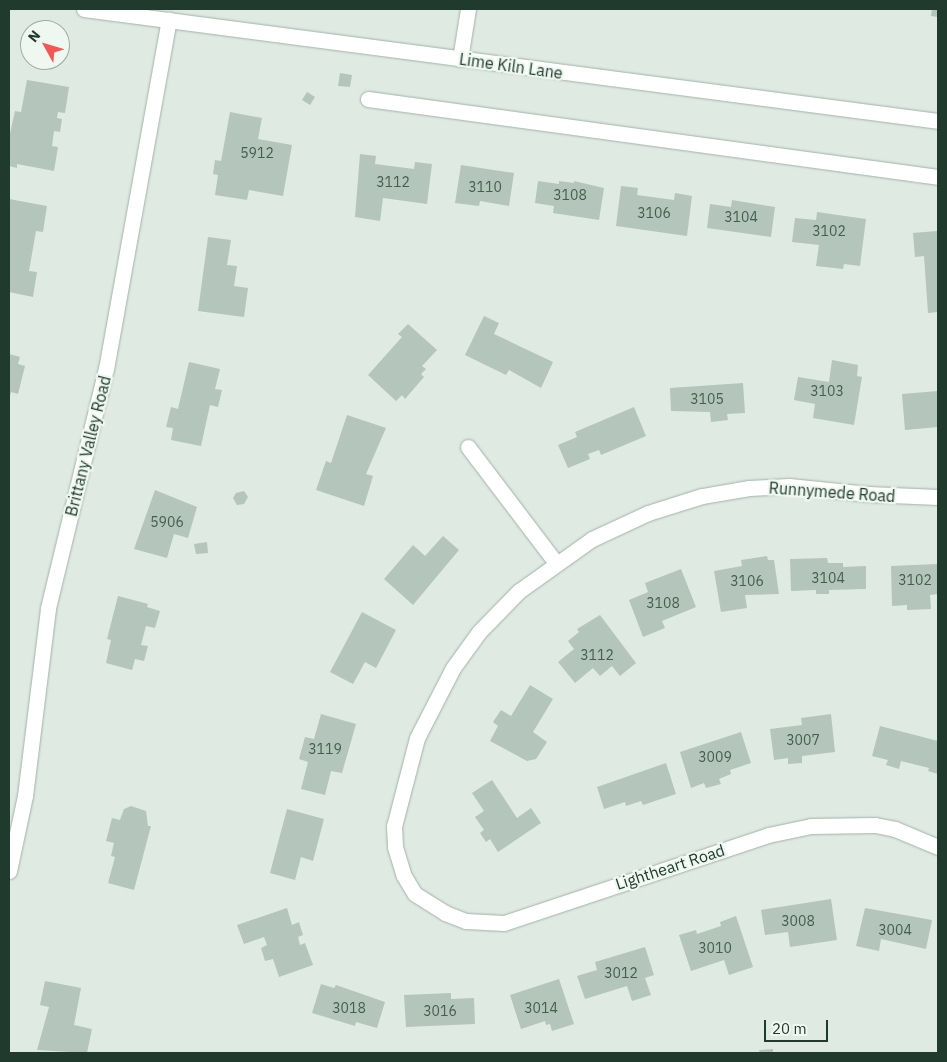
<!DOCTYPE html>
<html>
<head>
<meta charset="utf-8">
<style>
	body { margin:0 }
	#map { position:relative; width:947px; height:1062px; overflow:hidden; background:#dfeae3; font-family:"IBM Plex Sans",sans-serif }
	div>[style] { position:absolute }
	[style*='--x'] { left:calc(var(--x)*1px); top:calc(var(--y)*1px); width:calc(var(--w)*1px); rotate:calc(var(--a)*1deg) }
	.building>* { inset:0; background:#b4c5bb }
	.roads { filter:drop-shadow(0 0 1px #a2b2a9) drop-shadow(0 0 1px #a2b2a9) }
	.minor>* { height:15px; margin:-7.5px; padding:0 7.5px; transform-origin:7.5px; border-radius:7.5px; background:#fff }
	span { translate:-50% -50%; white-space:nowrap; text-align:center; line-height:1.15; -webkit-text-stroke:4.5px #eff7f1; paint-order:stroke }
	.number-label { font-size:14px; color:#455e50 }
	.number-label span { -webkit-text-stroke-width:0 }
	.street-label { font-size:16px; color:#203b2d }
	.frame { position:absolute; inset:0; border:10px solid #203b2d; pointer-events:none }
	.north { position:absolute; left:20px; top:20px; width:50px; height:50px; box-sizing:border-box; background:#eff7f1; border:1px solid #9caca3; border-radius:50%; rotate:309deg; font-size:14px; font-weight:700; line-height:20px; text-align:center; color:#203b2d }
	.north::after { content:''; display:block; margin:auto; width:18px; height:22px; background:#f45653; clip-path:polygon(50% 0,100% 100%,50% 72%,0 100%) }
	.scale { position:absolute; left:764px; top:1020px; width:64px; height:22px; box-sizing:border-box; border:2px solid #203b2d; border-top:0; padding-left:6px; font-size:15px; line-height:18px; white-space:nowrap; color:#203b2d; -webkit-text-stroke:4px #eff7f1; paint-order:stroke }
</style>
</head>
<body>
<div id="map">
	<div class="building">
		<i style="clip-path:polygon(932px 9px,938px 9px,938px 17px,931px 16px)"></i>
		<i style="clip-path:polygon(340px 73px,352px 75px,350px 87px,338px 86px)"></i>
		<i style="clip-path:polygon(27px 80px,69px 87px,65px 113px,58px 112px,57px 118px,62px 119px,60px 132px,54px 131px,52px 146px,58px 147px,54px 171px,17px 164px,17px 168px,9px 166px,9px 138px,15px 111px,21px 112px)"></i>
		<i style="clip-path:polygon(307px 92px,315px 97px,310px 105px,302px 100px)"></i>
		<i style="clip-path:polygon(230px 112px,262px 118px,258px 139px,292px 145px,283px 196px,249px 190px,247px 200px,215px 195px,218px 175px,213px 174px,215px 160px,221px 161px)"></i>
		<i style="clip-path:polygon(360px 154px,376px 156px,375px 164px,414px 169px,415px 162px,432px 164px,427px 204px,383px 198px,380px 221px,355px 217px)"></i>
		<i style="clip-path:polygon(461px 165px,514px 173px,509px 206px,480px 201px,479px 206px,455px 203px)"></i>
		<i style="clip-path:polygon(538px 181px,559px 184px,559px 181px,574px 183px,574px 181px,604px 188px,599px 220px,553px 213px,554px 206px,535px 203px)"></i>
		<i style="clip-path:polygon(621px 186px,638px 188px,637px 195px,674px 200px,675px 193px,692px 196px,687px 236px,616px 226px)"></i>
		<i style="clip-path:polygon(9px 199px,47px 206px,43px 232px,36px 231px,29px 271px,37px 272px,33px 297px,9px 292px)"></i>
		<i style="clip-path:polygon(732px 200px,775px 207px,771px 237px,707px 228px,710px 204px,731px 207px)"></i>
		<i style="clip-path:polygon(817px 212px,866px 219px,860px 266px,844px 264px,843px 269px,816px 266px,819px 245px,792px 242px,795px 218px,816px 220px)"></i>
		<i style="clip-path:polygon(937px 231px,938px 312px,928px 313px,924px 256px,915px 257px,913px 233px)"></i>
		<i style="clip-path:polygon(208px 237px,231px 240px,227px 265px,237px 266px,234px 286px,248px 288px,244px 317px,198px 311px)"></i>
		<i style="clip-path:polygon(484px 316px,499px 323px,494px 334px,553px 362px,541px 388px,509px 370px,506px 375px,465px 355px)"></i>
		<i style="clip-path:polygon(408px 324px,437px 350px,422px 366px,426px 369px,421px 374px,424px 377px,405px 399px,402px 395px,396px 401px,368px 375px,402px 337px,398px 334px)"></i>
		<i style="clip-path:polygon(9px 354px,20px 357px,18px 364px,25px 366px,18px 394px,11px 392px,9px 400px)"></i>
		<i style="clip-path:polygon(832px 360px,858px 365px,857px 376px,862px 377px,854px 425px,813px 418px,815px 404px,794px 400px,798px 377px,829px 382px)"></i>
		<i style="clip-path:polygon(189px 362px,220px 369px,215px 389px,222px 390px,218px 407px,210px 405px,201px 446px,171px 440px,173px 428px,166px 427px,171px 407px,178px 409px)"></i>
		<i style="clip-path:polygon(743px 383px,745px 413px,727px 414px,728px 420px,711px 422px,710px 412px,671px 411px,670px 388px)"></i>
		<i style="clip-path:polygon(938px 391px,938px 427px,905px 430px,902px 394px)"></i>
		<i style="clip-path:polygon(634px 407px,646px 436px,601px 455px,599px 450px,588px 454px,590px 459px,568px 468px,558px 445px,577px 437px,575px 432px)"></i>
		<i style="clip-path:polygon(347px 415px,386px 428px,366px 474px,373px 476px,364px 506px,316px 490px,326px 461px,331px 463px)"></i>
		<i style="clip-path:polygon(155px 490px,197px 507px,188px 538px,174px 534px,167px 558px,134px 549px)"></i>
		<i style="clip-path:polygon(244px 491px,248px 497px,244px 504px,237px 505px,233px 498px,236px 493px)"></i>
		<i style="clip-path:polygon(443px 536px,459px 550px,413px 605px,384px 579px,413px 545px,425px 556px)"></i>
		<i style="clip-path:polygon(207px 542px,208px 553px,196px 554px,194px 544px)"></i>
		<i style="clip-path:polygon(767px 556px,768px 560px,774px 560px,779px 594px,745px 595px,747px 608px,721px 612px,714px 571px,742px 566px,741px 560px)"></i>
		<i style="clip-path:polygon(827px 558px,828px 563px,843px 563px,843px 567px,866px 566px,866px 589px,829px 590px,829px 594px,816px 594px,816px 590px,791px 591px,790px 559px)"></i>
		<i style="clip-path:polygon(938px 564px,938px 594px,930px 595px,931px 609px,907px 610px,907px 605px,892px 606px,891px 566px)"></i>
		<i style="clip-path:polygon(681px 569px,696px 607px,662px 621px,665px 628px,643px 637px,629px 600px,648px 592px,645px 583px)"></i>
		<i style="clip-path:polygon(118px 596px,148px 604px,147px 607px,160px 611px,155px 628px,146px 626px,141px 645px,148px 646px,144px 661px,135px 659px,132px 670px,106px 663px,111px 640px,107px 639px)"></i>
		<i style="clip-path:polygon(362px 612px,396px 630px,376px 668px,365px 662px,353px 684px,330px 672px)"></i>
		<i style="clip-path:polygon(600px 615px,636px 663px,620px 676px,612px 666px,600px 676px,593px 668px,575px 683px,558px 662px,574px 649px,568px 641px,579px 632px,577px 629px)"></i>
		<i style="clip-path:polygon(530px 685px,553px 699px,533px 732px,547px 742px,536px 759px,527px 761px,490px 741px,498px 726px,493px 722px,501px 710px,511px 716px)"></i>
		<i style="clip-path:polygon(321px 714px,356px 724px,342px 773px,331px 771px,325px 795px,301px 789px,308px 762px,299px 759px,305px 737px,314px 739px)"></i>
		<i style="clip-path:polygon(831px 714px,835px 752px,802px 756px,802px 763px,788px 764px,788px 758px,774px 760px,770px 729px,802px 725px,801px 718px)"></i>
		<i style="clip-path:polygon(880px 726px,938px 741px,938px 774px,928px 771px,929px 768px,901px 761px,899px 769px,886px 765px,888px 760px,872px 756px)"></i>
		<i style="clip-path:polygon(741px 732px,751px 763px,730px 770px,731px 774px,719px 779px,721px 784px,706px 788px,704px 783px,691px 788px,680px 752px)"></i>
		<i style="clip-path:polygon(666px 763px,676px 794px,643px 805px,641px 801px,626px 806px,625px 802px,604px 809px,597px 787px)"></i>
		<i style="clip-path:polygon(492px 780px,517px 818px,531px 808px,541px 823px,498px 852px,490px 839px,486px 842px,480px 833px,484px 830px,475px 817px,484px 811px,472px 793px)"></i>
		<i style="clip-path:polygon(131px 806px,146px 811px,148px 826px,151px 826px,134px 890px,108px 883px,115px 857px,111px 856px,114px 843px,106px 841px,112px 818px,120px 820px,124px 809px)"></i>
		<i style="clip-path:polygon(287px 809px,324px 819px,313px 861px,301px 857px,295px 880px,270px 873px)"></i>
		<i style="clip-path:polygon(831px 899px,837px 940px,790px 947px,788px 932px,765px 935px,761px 910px)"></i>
		<i style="clip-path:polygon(287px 908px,292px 925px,299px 922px,303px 935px,298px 937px,300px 945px,305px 943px,313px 965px,279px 977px,273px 959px,265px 961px,261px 948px,267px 945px,264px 937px,244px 944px,237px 925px)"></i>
		<i style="clip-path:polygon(865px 908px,932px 920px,926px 949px,881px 939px,879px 951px,856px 946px)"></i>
		<i style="clip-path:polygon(736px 916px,753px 967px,729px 975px,724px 960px,691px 971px,679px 935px,696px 930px,697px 934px,721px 926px,720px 922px)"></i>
		<i style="clip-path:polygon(645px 947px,654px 975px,645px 978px,651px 995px,632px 1001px,627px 986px,585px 999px,577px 976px,597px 970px,595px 962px)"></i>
		<i style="clip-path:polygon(559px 979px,574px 1024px,552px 1031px,550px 1024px,546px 1025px,545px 1021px,521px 1029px,510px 995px)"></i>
		<i style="clip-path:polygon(45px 981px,81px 988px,74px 1025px,92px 1029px,87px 1053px,37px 1050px,49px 1007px,40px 1005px)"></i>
		<i style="clip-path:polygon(321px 984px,334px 988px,336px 985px,385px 1002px,377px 1028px,356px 1022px,355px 1026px,312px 1013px)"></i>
		<i style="clip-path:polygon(451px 993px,451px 999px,474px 998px,475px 1024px,406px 1027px,404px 995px)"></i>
		<i style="clip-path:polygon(773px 1049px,773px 1053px,760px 1053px,759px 1050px)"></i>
	</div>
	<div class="roads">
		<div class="minor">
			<i style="--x:84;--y:9;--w:861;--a:7.47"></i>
			<i style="--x:460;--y:59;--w:51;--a:-80.9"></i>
			<i style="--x:368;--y:99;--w:575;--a:7.79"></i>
			<i style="--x:468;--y:447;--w:146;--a:52.8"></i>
			<i style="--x:938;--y:497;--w:70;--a:-177.5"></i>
			<i style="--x:868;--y:494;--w:79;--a:-174.2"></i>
			<i style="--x:789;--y:486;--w:40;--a:177.1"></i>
			<i style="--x:749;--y:488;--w:48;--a:170.3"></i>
			<i style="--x:702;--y:496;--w:57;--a:162.5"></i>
			<i style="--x:648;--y:513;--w:62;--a:155.1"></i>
			<i style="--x:592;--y:539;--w:90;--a:144.5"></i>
			<i style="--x:519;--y:591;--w:57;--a:134.3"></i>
			<i style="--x:479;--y:632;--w:44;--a:125.8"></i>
			<i style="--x:453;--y:668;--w:79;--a:117.2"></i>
			<i style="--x:417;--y:738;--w:91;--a:104.6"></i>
			<i style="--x:394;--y:826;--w:21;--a:87"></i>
			<i style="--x:395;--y:847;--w:30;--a:73"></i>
			<i style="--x:404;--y:876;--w:21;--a:59"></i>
			<i style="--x:415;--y:894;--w:36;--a:32"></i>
			<i style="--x:445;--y:913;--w:22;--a:21"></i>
			<i style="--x:466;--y:921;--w:38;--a:3"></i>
			<i style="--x:504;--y:923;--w:278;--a:-18.4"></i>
			<i style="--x:768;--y:835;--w:44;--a:-11.8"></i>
			<i style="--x:811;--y:826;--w:64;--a:-0.9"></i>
			<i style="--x:875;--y:825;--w:20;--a:11"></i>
			<i style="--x:895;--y:829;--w:47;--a:22.7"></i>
			<i style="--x:9;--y:871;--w:77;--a:-78"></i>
			<i style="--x:25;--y:796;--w:189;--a:-83"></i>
			<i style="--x:48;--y:608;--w:246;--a:-76.4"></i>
			<i style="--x:106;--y:369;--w:355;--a:-79.8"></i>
		</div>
	</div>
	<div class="number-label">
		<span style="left:257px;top:153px">5912</span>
		<span style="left:393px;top:182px">3112</span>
		<span style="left:485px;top:187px">3110</span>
		<span style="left:570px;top:195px">3108</span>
		<span style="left:654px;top:213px">3106</span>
		<span style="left:741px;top:217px">3104</span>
		<span style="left:829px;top:231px">3102</span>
		<span style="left:827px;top:391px">3103</span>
		<span style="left:707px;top:399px">3105</span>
		<span style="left:167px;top:522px">5906</span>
		<span style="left:828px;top:578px">3104</span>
		<span style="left:915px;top:580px">3102</span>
		<span style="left:747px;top:581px">3106</span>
		<span style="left:663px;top:603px">3108</span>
		<span style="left:597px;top:655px">3112</span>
		<span style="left:803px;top:740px">3007</span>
		<span style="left:325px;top:749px">3119</span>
		<span style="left:715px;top:757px">3009</span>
		<span style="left:798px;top:921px">3008</span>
		<span style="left:895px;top:930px">3004</span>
		<span style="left:715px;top:948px">3010</span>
		<span style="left:621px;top:973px">3012</span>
		<span style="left:349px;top:1008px">3018</span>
		<span style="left:541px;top:1008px">3014</span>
		<span style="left:440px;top:1011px">3016</span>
	</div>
	<div class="street-label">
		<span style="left:511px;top:66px;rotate:8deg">Lime Kiln Lane</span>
		<span style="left:88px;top:446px;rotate:-76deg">Brittany Valley Road</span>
		<span style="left:832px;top:492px;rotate:4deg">Runnymede Road</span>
		<span style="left:670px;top:867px;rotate:-18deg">Lightheart Road</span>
	</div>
	<div class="frame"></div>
	<div class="north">N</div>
	<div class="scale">20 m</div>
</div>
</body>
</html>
